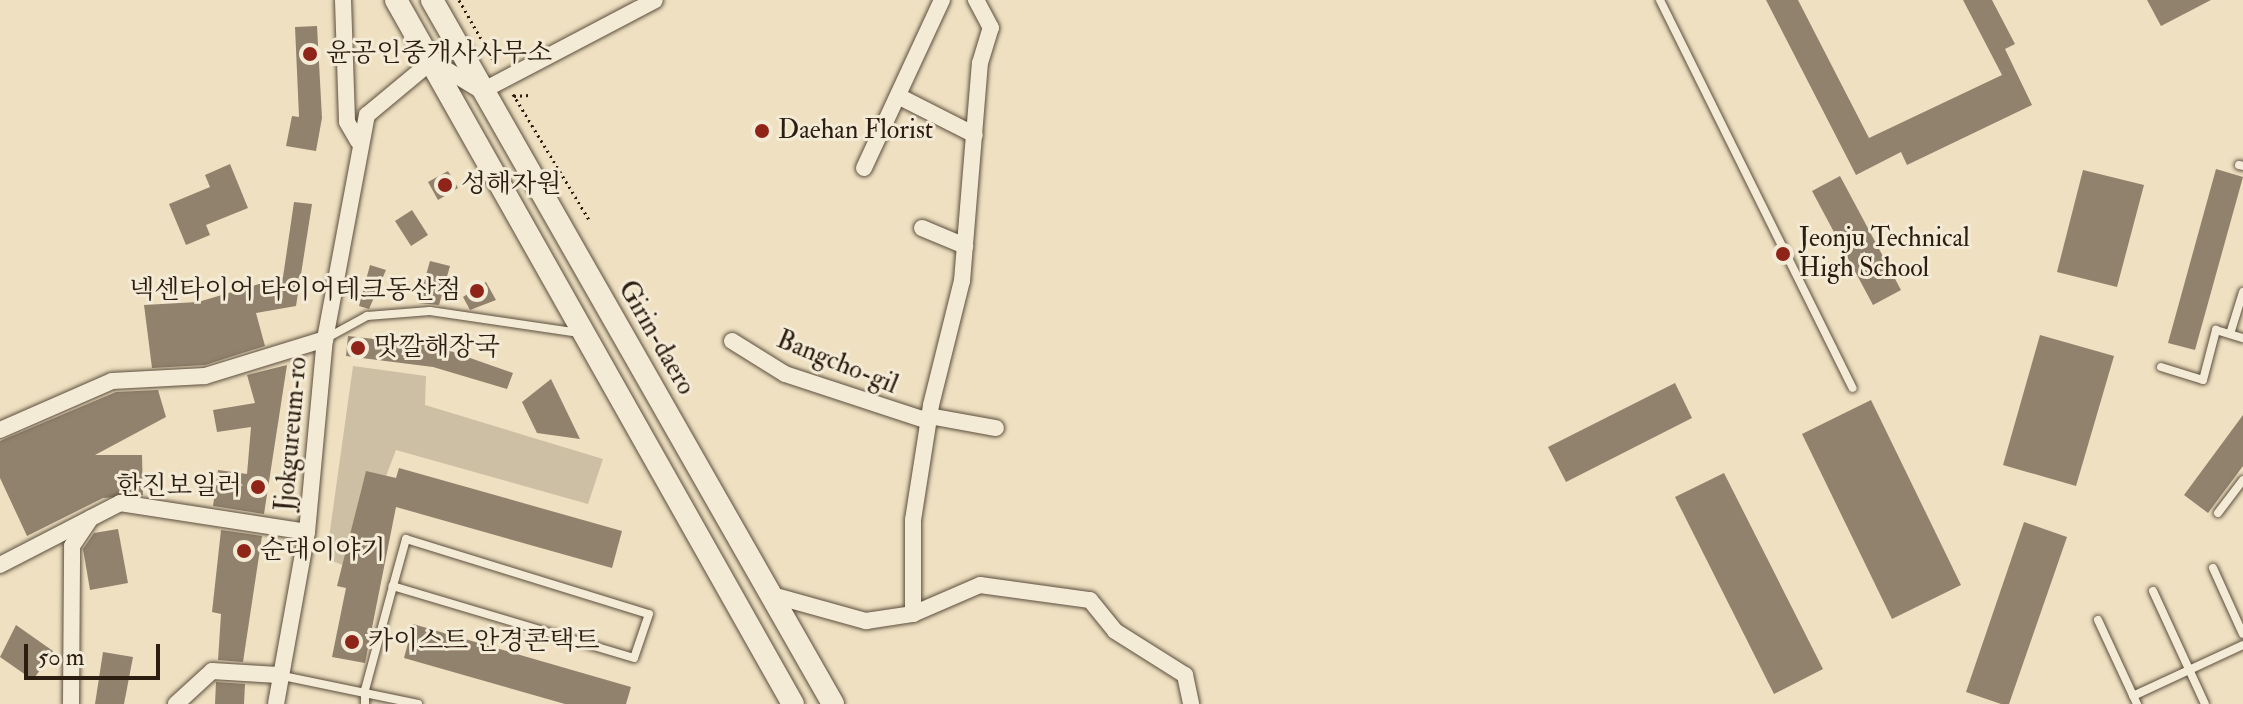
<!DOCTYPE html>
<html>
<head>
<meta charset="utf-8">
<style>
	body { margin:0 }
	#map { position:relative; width:2243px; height:704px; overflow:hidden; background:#eee0c1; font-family:"IM FELL Double Pica","Noto Serif KR",serif }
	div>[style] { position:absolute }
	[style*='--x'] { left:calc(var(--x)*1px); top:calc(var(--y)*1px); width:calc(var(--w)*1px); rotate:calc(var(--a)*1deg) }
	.green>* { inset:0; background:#cdbfa3 }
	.building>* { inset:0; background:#91826d }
	.path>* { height:3px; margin-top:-1.5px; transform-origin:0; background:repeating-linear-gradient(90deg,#2c1d11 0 2px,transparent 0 6px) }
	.roads { filter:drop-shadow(0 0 2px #5c4e3d) drop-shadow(0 0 2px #5c4e3d) }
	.lane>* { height:8px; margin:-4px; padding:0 4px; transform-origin:4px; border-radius:4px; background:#f4ebd7 }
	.street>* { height:16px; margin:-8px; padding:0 8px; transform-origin:8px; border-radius:8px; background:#f4ebd7 }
	.secondary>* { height:22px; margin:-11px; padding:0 11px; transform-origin:11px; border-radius:11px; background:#f4ebd7 }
	.dots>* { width:22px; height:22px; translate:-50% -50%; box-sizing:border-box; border:4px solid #f4ebd7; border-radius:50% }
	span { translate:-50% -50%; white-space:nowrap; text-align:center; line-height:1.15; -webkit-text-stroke:6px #f4ebd7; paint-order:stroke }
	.poi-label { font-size:26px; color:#2c1d11 }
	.left { translate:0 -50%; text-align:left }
	.right { translate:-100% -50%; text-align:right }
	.street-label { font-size:26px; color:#2c1d11 }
	.scale { position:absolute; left:24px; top:644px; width:136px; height:36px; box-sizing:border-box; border:4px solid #2c1d11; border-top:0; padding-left:10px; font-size:24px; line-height:28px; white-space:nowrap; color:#2c1d11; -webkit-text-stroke:6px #f4ebd7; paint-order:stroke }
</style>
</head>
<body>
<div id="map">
	<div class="green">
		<i style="clip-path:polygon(353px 366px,426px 376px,425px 405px,603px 459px,588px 504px,396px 450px,383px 484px,364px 479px,343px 565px,326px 559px)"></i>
	</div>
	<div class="building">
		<i style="clip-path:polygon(1766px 0,1798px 0,1869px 138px,2002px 75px,1963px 0,1992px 0,2015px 44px,2005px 49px,2032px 105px,1907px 165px,1901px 152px,1856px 175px)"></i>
		<i style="clip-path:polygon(2147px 0,2211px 0,2161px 26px)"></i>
		<i style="clip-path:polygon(317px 26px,322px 118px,316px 151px,286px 146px,292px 116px,299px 117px,295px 27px)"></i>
		<i style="clip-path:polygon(230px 164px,248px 208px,206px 225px,210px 235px,186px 245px,169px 204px,210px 187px,205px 175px)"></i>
		<i style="clip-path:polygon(2216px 169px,2243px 177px,2195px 350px,2168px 343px)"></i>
		<i style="clip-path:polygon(2083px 170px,2144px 185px,2117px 287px,2057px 272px)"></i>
		<i style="clip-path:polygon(448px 171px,458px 188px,438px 200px,428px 182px)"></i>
		<i style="clip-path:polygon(1840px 176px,1901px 290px,1873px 305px,1812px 191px)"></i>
		<i style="clip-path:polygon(294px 202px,312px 204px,296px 306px,256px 313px,265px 346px,205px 365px,152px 368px,144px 305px,198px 302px,283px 277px)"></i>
		<i style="clip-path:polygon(412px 210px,428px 235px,411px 246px,395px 221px)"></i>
		<i style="clip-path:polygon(430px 261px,450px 266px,439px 305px,418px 303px)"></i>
		<i style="clip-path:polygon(370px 265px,386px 270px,369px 309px,359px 306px)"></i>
		<i style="clip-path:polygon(486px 282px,496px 300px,470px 310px,463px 297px)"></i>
		<i style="clip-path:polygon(2040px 335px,2114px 356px,2076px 486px,2003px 465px)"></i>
		<i style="clip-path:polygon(348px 336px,436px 346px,513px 373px,507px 389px,433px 367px,346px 356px)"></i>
		<i style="clip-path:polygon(287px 365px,264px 514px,213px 506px,218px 470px,247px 474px,251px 427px,217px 432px,213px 410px,255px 403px,247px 375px)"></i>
		<i style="clip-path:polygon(551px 379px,580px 439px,537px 433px,522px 402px)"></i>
		<i style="clip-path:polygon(1675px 383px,1692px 418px,1566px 482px,1548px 447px)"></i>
		<i style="clip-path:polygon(158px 390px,166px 417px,95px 455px,142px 455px,143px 495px,103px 498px,27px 536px,0 478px,0 441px,116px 392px)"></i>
		<i style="clip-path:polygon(1871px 400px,1961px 585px,1892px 619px,1802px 434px)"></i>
		<i style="clip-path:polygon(2243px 415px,2243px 466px,2208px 513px,2184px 495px)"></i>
		<i style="clip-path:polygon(399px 468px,622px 531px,612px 568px,396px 507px,365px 663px,332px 657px,346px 588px,337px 586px,366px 471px,396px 478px)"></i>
		<i style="clip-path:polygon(1724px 473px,1823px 669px,1774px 694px,1675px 497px)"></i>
		<i style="clip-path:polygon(2024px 522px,2067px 537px,2009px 704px,2001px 704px,1966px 692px)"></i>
		<i style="clip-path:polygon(118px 529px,128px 583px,90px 590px,83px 549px,94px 533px)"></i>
		<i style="clip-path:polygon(221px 530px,262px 536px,243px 662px,218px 660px,221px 614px,212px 612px)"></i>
		<i style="clip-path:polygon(413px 624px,631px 687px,626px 704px,565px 704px,404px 658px)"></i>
		<i style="clip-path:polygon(16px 625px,53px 651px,33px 680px,0 657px)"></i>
		<i style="clip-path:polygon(103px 652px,133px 657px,124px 704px,95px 704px)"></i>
		<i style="clip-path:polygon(216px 682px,245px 684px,244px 704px,215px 704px)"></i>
	</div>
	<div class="path">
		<i style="--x:459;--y:0;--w:73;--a:60.3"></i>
		<i style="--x:513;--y:94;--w:149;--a:58.8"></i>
		<i style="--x:514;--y:96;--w:16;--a:-4"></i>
	</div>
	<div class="roads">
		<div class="lane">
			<i style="--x:1660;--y:0;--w:433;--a:63.6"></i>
			<i style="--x:2239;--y:165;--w:4;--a:14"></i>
			<i style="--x:2230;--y:334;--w:44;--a:-72.8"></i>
			<i style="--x:325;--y:339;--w:48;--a:-28.7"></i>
			<i style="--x:367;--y:316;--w:63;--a:-4.5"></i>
			<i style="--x:430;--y:311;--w:151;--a:8.4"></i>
			<i style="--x:2161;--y:367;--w:44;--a:17.2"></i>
			<i style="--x:2203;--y:380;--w:52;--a:-75.4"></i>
			<i style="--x:2216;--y:330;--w:28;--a:17"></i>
			<i style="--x:2218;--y:513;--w:41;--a:-52.9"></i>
			<i style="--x:2213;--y:568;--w:72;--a:65.6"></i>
			<i style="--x:2153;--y:591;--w:124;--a:65.3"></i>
			<i style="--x:2098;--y:620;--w:93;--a:65.1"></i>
			<i style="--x:278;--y:675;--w:143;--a:11.7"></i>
			<i style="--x:2133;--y:696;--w:121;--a:-24.9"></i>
			<i style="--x:365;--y:704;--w:14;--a:-90"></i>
			<i style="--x:365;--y:690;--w:108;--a:-74.9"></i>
			<i style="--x:393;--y:586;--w:49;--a:-74.5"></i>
			<i style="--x:406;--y:539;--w:254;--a:17.2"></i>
			<i style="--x:649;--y:614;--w:46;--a:108.8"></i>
			<i style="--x:634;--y:658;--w:252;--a:-163.4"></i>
		</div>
		<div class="street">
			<i style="--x:343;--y:0;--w:122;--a:88.1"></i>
			<i style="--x:347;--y:122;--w:22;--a:60"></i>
			<i style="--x:898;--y:96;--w:86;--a:26.9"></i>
			<i style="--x:864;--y:168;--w:185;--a:-65.1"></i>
			<i style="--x:922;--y:228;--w:47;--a:22.7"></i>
			<i style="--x:732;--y:341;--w:62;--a:31.9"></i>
			<i style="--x:785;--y:374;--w:151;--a:18.2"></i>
			<i style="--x:929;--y:416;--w:68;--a:10.2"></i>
			<i style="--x:0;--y:430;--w:122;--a:-23.6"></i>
			<i style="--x:112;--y:381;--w:93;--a:-3.1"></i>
			<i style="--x:205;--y:376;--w:126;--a:-17.1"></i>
			<i style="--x:0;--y:565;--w:135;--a:-27.3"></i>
			<i style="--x:120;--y:503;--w:189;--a:8.8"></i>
			<i style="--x:772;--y:595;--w:98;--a:15.5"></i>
			<i style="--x:866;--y:621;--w:48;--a:-8.5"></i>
			<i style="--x:913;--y:614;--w:94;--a:-90"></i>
			<i style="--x:913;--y:520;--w:116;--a:-81.1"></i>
			<i style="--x:931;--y:405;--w:128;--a:-76"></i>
			<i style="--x:962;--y:281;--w:219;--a:-85.3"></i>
			<i style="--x:980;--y:63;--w:37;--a:-73"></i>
			<i style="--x:991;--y:28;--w:32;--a:-118"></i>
			<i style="--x:913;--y:614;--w:73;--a:-23.4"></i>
			<i style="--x:980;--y:585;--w:111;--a:7.8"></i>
			<i style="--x:1090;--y:600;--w:40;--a:51"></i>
			<i style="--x:1115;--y:631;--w:83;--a:32.2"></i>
			<i style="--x:1185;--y:675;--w:30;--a:78"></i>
			<i style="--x:71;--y:704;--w:158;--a:-89.6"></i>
			<i style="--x:72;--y:546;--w:34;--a:-56"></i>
			<i style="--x:176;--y:704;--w:49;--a:-42.5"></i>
			<i style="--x:212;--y:671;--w:66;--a:3.5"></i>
			<i style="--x:276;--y:704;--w:175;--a:-79.8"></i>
			<i style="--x:307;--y:532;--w:194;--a:-84.7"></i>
			<i style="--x:325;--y:339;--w:228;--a:-79.4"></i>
			<i style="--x:367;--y:115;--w:85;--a:-39.7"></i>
			<i style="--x:432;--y:61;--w:58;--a:31"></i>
			<i style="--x:482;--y:91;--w:195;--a:-27.7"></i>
		</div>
		<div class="secondary">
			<i style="--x:396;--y:0;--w:808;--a:60.58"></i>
			<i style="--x:432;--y:0;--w:810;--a:60.33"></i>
		</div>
	</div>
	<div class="dots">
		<i style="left:310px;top:54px;background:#8f2418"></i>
		<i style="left:762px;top:131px;background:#8f2418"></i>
		<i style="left:445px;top:185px;background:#8f2418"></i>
		<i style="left:1783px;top:254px;background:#8f2418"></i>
		<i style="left:477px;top:291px;background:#8f2418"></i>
		<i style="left:358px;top:348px;background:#8f2418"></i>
		<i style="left:258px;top:487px;background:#8f2418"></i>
		<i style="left:244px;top:551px;background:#8f2418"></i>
		<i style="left:352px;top:642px;background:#8f2418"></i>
	</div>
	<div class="poi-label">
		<span class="left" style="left:326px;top:54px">윤공인중개사사무소</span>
		<span class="left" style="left:778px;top:131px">Daehan Florist</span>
		<span class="left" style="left:461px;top:185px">성해자원</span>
		<span class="left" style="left:1799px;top:254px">Jeonju Technical<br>High School</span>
		<span class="right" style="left:461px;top:291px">넥센타이어 타이어테크동산점</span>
		<span class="left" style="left:374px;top:348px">맛깔해장국</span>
		<span class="right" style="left:242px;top:487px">한진보일러</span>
		<span class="left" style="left:260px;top:551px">순대이야기</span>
		<span class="left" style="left:368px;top:642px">카이스트 안경콘택트</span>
	</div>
	<div class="street-label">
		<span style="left:656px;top:338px;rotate:60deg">Girin-daero</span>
		<span style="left:837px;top:363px;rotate:22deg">Bangcho-gil</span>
		<span style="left:292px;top:434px;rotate:-85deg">Jjokgureum-ro</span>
	</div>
	<div class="scale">50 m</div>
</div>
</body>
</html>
